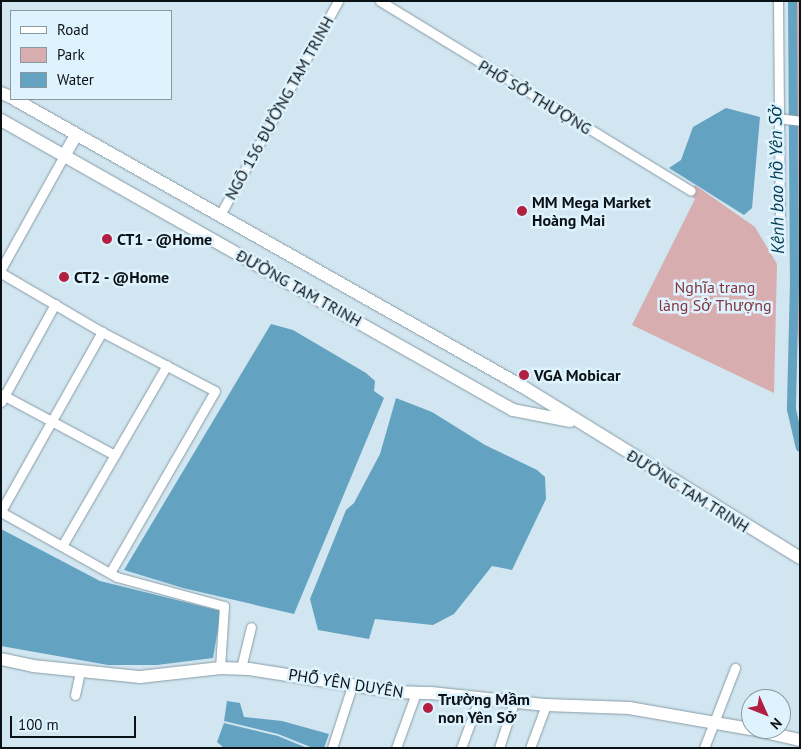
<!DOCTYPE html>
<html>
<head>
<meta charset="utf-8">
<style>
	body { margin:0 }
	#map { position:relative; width:801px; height:749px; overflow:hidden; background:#d1e6f0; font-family:"PT Sans",sans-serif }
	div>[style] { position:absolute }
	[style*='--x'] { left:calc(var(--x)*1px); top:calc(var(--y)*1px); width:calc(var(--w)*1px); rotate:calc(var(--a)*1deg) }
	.green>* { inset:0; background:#d7adaf }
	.water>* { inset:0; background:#63a2c1 }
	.canal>* { height:9px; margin:-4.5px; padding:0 4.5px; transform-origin:4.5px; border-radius:4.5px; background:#63a2c1 }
	.roads { filter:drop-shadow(0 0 1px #889ba6) drop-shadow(0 0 1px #889ba6) }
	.street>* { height:9px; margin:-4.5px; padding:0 4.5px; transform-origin:4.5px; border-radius:4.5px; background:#fff }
	.secondary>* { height:12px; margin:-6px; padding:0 6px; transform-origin:6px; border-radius:6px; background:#fff }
	.dots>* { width:14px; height:14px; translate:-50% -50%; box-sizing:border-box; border:2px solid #def3fe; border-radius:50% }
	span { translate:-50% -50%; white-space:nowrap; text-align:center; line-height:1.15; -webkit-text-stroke:5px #def3fe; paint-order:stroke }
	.street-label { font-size:16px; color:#0b1216 }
	.poi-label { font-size:16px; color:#0b1216; font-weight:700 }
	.left { translate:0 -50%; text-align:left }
	.park-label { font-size:16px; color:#84353f }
	.water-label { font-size:18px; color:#033c52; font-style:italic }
	.frame { position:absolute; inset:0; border:2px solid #0b1216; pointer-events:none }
	.legend { position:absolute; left:10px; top:10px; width:162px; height:90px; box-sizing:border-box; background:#def3fe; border:1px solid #8a99a1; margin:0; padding:6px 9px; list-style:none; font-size:15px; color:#0b1216 }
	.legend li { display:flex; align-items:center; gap:10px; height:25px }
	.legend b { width:25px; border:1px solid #8a99a1 }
	.north { position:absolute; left:741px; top:689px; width:50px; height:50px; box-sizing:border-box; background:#def3fe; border:1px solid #8a99a1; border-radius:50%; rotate:134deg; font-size:14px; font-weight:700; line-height:20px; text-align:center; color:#0b1216 }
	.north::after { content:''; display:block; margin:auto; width:18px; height:22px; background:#b21f40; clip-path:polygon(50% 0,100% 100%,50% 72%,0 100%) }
	.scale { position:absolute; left:10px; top:716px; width:126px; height:22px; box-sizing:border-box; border:2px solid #0b1216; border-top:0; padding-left:6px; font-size:15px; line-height:18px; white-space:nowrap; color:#0b1216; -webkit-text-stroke:4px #def3fe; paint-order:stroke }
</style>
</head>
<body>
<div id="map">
	<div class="green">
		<i style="clip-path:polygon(792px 1px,800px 1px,800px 370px,794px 266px)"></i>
		<i style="clip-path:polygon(695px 185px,755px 227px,777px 264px,774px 393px,632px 325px,695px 199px,689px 194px)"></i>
	</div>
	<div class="water">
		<i style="clip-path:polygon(726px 108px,760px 117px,752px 208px,744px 215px,669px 168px,681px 160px,693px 127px)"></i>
		<i style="clip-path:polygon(271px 324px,293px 330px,366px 373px,375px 381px,374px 391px,384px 398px,294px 614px,183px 588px,124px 570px)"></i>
		<i style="clip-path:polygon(396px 398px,432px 412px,485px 445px,537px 470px,545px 477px,546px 499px,512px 570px,492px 566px,454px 614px,433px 625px,375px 619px,369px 639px,318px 630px,310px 599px,346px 510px,354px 503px,380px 454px)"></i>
		<i style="clip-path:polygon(1px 529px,100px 581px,221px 611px,213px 658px,157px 665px,108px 665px,1px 646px)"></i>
		<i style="clip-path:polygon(227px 701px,240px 703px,244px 717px,282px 721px,329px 734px,324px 748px,313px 748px,278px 734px,224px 721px)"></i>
		<i style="clip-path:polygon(224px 723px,278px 736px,307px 748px,224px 748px,217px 742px)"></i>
	</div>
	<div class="canal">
		<i style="--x:792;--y:1;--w:281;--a:89.6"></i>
		<i style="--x:794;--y:282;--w:127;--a:91.4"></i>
		<i style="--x:791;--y:409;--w:39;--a:77"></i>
	</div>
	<div class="roads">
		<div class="street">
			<i style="--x:380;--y:1;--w:364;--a:31.4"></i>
			<i style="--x:778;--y:1;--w:240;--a:89.5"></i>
			<i style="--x:777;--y:118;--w:23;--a:7"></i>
			<i style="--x:220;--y:215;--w:244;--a:-61.1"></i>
			<i style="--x:1;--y:269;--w:129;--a:-60.9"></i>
			<i style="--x:1;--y:273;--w:117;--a:30.3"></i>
			<i style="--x:102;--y:332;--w:127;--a:27.6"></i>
			<i style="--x:215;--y:391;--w:210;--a:120"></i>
			<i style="--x:1;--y:394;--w:129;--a:28.2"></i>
			<i style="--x:1;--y:402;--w:112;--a:-61.1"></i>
			<i style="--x:1;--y:511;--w:206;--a:-60.6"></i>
			<i style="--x:1;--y:512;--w:133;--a:29.3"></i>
			<i style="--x:117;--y:577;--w:111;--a:15.2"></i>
			<i style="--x:224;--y:606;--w:62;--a:93.7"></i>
			<i style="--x:62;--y:546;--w:209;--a:-59.9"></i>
			<i style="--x:241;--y:668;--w:42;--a:-76.3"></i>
			<i style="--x:75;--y:695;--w:24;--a:-78"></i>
			<i style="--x:332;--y:748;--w:65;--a:-72.1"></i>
			<i style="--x:396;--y:748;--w:59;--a:-70"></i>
			<i style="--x:461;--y:748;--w:52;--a:-69.8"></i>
			<i style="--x:499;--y:748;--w:48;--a:-71.9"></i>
			<i style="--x:530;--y:748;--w:46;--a:-69.6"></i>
			<i style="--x:704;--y:748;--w:86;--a:-68.8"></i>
		</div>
		<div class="secondary">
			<i style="--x:1;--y:93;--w:11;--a:22"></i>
			<i style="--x:14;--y:99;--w:587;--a:29.49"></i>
			<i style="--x:525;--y:388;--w:323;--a:31.7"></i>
			<i style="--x:1;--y:120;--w:588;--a:29.53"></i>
			<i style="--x:513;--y:410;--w:58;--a:10.9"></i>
			<i style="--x:64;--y:156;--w:24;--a:-60"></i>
			<i style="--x:1;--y:659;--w:33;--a:12"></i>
			<i style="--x:33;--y:666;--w:108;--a:5.9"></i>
			<i style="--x:140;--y:677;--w:81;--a:-6.4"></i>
			<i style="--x:220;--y:668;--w:29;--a:2"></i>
			<i style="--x:249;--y:669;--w:149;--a:8.9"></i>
			<i style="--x:396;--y:692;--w:35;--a:2"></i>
			<i style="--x:431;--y:693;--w:116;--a:6"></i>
			<i style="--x:546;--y:705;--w:83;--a:2.1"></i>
			<i style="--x:629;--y:708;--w:124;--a:9.8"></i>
			<i style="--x:751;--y:729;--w:50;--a:12.7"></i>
		</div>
	</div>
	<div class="dots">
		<i style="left:522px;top:211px;background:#b21f40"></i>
		<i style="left:107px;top:239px;background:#b21f40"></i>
		<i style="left:64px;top:277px;background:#b21f40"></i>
		<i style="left:524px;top:375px;background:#b21f40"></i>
		<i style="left:428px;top:708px;background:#b21f40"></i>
	</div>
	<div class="street-label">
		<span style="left:535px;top:97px;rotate:31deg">PHỐ SỞ THƯỢNG</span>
		<span style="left:279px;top:108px;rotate:-61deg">NGÕ 156 ĐƯỜNG TAM TRINH</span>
		<span style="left:299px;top:288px;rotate:29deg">ĐƯỜNG TAM TRINH</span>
		<span style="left:688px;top:491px;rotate:32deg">ĐƯỜNG TAM TRINH</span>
		<span style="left:346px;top:683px;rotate:9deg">PHỐ YÊN DUYÊN</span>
	</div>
	<div class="poi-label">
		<span class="left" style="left:532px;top:211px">MM Mega Market<br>Hoàng Mai</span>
		<span class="left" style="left:117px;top:239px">CT1 - @Home</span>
		<span class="left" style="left:74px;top:277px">CT2 - @Home</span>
		<span class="left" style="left:534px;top:375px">VGA Mobicar</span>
		<span class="left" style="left:438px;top:708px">Trường Mầm<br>non Yên Sở</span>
	</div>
	<div class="park-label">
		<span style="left:715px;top:296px">Nghĩa trang<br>làng Sở Thượng</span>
	</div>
	<div class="water-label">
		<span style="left:777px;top:180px;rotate:-91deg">Kênh bao hồ Yên Sở</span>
	</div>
	<div class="frame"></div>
	<ul class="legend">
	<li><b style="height:6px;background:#fff"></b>Road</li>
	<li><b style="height:14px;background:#d7adaf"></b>Park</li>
	<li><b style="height:14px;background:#63a2c1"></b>Water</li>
	</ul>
	<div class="north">N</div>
	<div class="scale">100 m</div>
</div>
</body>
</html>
